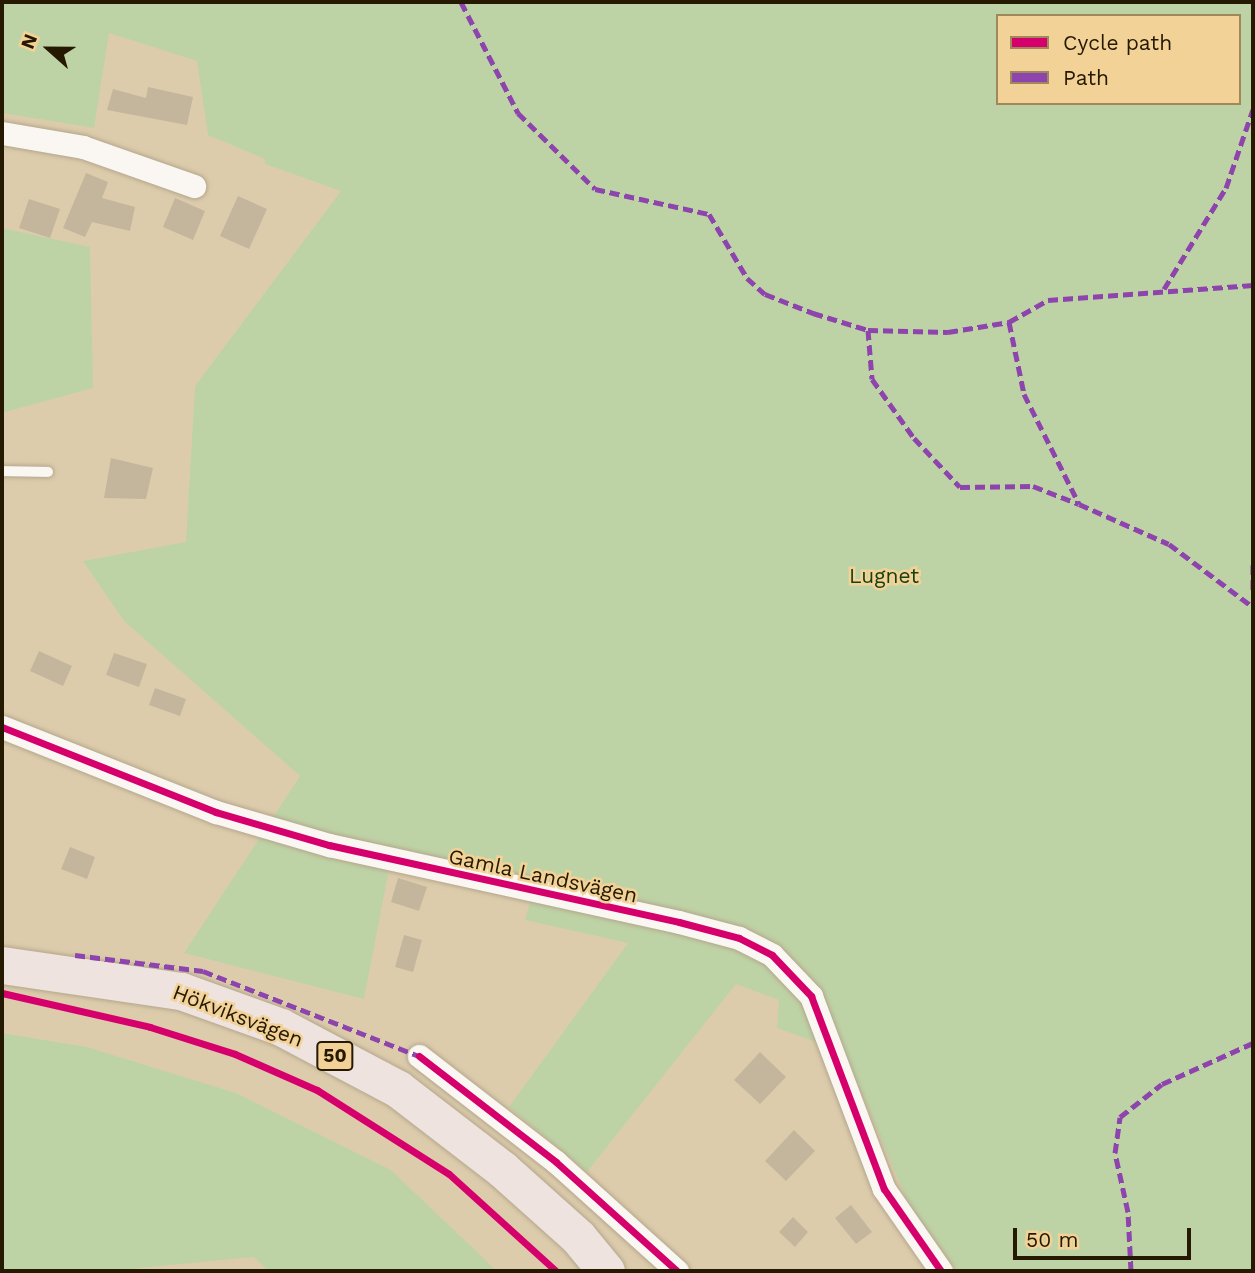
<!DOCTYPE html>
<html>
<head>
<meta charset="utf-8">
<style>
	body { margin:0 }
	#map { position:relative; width:1255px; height:1273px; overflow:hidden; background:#ddccac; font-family:"Work Sans",sans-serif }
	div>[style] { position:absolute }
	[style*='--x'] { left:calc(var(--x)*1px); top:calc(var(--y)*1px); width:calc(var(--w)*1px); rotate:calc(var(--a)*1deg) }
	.green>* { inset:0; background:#bed3a5 }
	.building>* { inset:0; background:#c4b69c }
	.roads { filter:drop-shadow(0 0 2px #b4a78d) drop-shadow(0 0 2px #b4a78d) }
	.service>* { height:10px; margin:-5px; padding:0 5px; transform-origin:5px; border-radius:5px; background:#faf7f3 }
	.minor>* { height:23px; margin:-11.5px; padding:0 11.5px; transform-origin:11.5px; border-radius:11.5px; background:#faf7f3 }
	.primary>* { height:37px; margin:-18.5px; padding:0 18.5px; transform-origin:18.5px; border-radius:18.5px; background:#eee3de }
	.quiet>* { height:5px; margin-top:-2.5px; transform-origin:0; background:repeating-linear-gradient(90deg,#8e44ad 0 10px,transparent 0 15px) }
	.cycleway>* { height:7px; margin:-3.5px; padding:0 3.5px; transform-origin:3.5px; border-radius:3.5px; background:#d6006c }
	span { translate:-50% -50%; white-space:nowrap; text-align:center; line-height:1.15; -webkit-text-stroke:5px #f2d297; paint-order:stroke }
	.shield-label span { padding:2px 5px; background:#f2d297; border:2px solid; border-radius:5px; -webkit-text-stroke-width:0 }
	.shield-label { font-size:19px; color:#251902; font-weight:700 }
	.park-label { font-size:21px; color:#144111 }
	.street-label { font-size:21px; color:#251902 }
	.frame { position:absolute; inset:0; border:4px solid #251902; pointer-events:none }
	.legend { position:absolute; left:996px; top:14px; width:245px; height:91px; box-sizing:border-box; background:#f2d297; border:2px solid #a0885b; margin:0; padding:9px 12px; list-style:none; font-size:21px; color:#251902 }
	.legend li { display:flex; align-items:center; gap:14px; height:35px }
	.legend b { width:35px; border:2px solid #a0885b }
	.north { position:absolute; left:14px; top:14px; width:70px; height:70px; -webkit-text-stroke:5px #f2d297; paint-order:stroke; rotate:291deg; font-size:19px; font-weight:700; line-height:28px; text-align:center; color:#251902 }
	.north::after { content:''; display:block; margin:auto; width:24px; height:32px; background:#251902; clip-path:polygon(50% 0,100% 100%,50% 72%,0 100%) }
	.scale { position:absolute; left:1013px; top:1228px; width:178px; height:32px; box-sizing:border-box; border:4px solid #251902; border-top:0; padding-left:9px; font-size:21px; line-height:24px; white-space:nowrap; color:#251902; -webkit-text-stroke:5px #f2d297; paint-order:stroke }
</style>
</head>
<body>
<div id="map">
	<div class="green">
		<i style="clip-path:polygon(evenodd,2px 2px,1253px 2px,1253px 1271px,958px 1271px,913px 1214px,844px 1052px,777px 1028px,779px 1000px,736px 984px,587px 1172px,509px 1107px,628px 943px,525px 920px,534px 888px,392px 854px,364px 999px,184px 953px,300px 776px,124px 621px,83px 561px,186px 542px,195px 386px,341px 191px,265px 164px,265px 159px,208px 135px,197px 61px,109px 33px,94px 128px,2px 113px,2px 2px,998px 16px,1239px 16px,1239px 103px,998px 103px,998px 16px)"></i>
		<i style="clip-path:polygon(2px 228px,90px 247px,93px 388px,2px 413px)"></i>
		<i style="clip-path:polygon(2px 1033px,87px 1047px,236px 1093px,391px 1170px,497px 1271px,268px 1271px,254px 1257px,108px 1271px,2px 1271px)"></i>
	</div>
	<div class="building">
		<i style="clip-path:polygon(148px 87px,193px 97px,187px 125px,107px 110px,113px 89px,146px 98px)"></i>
		<i style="clip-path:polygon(86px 173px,108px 182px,102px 198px,135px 207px,130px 231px,92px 222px,85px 237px,63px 228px)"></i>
		<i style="clip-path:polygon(238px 196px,267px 209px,249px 249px,220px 236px)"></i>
		<i style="clip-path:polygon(175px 198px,205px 211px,193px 240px,163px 227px)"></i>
		<i style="clip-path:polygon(29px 199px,60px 209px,50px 238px,19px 228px)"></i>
		<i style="clip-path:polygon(111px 458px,153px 468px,146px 499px,104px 498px)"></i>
		<i style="clip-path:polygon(39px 651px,72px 666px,63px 686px,30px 671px)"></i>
		<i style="clip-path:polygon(114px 653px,147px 664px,139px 687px,106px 675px)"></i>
		<i style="clip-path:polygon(155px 688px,186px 699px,180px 716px,149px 705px)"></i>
		<i style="clip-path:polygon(70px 847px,95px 857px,87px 879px,61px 869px)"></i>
		<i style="clip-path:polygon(398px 878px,427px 887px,419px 911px,391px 902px)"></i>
		<i style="clip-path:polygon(404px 935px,422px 940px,413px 972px,395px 967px)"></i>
		<i style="clip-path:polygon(760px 1052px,786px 1077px,760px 1104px,734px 1080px)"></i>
		<i style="clip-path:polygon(794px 1130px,815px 1151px,786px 1181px,765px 1161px)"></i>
		<i style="clip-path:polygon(851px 1205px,872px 1232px,856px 1244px,835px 1218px)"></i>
		<i style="clip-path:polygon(793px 1217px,808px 1232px,795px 1247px,779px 1232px)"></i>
	</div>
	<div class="roads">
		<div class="service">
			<i style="--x:2;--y:471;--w:46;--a:1.2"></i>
		</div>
		<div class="minor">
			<i style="--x:2;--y:133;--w:82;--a:9.8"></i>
			<i style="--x:83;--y:147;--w:118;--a:19.4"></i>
			<i style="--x:2;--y:727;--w:230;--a:21.7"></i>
			<i style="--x:216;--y:812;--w:118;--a:16.3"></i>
			<i style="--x:329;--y:845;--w:358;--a:12.4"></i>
			<i style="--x:679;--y:922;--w:62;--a:14.9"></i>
			<i style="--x:739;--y:938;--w:37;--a:27"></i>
			<i style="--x:772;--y:955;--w:57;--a:46.4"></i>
			<i style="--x:811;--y:996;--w:206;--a:69.3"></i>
			<i style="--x:884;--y:1189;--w:100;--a:55.2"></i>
			<i style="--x:419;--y:1056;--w:173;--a:37.7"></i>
			<i style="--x:556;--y:1162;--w:163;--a:42"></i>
		</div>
		<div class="primary">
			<i style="--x:2;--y:965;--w:181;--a:8.3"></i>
			<i style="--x:181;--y:991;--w:106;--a:19.8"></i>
			<i style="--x:281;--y:1027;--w:132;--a:27.9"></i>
			<i style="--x:398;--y:1089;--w:131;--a:37.6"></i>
			<i style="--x:502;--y:1169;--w:102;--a:41.8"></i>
			<i style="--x:578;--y:1237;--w:44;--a:50.5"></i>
		</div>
	</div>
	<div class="quiet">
		<i style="--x:461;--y:2;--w:125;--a:62.8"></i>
		<i style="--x:518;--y:113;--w:108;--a:44.6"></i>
		<i style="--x:595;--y:189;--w:117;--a:12.4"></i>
		<i style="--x:709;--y:214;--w:74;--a:59.3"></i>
		<i style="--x:747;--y:278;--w:24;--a:42"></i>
		<i style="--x:765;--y:294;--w:52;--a:21.6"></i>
		<i style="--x:813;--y:313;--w:58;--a:17.2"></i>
		<i style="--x:868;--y:330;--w:80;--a:1.4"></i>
		<i style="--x:948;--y:332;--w:62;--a:-9.3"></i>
		<i style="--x:1009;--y:322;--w:45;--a:-29.4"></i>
		<i style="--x:1048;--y:300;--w:206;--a:-4.2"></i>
		<i style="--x:1164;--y:289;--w:119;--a:-58.5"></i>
		<i style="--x:1226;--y:188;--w:83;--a:-71.1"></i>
		<i style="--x:1009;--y:322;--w:74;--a:78.2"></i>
		<i style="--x:1024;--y:394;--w:123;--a:63.4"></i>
		<i style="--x:868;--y:330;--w:49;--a:85.3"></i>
		<i style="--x:872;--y:379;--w:72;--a:54.6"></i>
		<i style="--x:914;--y:438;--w:67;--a:46.8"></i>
		<i style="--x:960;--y:487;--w:73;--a:-0.8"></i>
		<i style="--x:1033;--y:486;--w:49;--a:21.4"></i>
		<i style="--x:1079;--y:504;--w:98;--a:24"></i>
		<i style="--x:1169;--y:544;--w:105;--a:36.9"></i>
		<i style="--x:1253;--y:565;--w:29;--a:90"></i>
		<i style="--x:75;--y:955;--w:129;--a:7.1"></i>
		<i style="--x:203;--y:971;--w:232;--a:21.5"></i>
		<i style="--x:1131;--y:1271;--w:59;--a:-92.9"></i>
		<i style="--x:1128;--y:1212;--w:60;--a:-102.4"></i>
		<i style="--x:1115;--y:1153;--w:36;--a:-82"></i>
		<i style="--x:1120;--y:1117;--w:53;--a:-38.2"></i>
		<i style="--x:1162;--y:1084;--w:100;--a:-24.3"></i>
	</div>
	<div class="cycleway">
		<i style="--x:2;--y:727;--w:230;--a:21.7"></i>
		<i style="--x:216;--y:812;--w:118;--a:16.3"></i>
		<i style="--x:329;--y:845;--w:358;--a:12.4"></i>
		<i style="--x:679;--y:922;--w:62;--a:14.9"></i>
		<i style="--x:739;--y:938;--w:37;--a:27"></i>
		<i style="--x:772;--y:955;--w:57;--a:46.4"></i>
		<i style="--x:811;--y:996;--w:206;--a:69.3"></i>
		<i style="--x:884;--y:1189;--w:100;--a:55.2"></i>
		<i style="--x:2;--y:993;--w:152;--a:12.9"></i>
		<i style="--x:150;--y:1027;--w:89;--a:17.6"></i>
		<i style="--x:235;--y:1054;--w:90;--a:23.7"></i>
		<i style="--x:317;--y:1090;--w:156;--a:32.5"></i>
		<i style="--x:449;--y:1174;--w:144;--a:42.2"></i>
		<i style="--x:419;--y:1056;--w:173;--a:37.7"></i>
		<i style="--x:556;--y:1162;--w:163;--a:42"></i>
	</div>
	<div class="shield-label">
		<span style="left:335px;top:1056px">50</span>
	</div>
	<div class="park-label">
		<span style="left:884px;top:576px">Lugnet</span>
	</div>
	<div class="street-label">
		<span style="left:543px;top:876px;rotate:12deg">Gamla Landsvägen</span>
		<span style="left:238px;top:1016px;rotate:21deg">Hökviksvägen</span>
	</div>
	<div class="frame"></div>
	<ul class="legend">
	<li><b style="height:9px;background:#d6006c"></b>Cycle path</li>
	<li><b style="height:9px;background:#8e44ad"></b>Path</li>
	</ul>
	<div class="north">N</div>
	<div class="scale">50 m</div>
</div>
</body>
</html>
